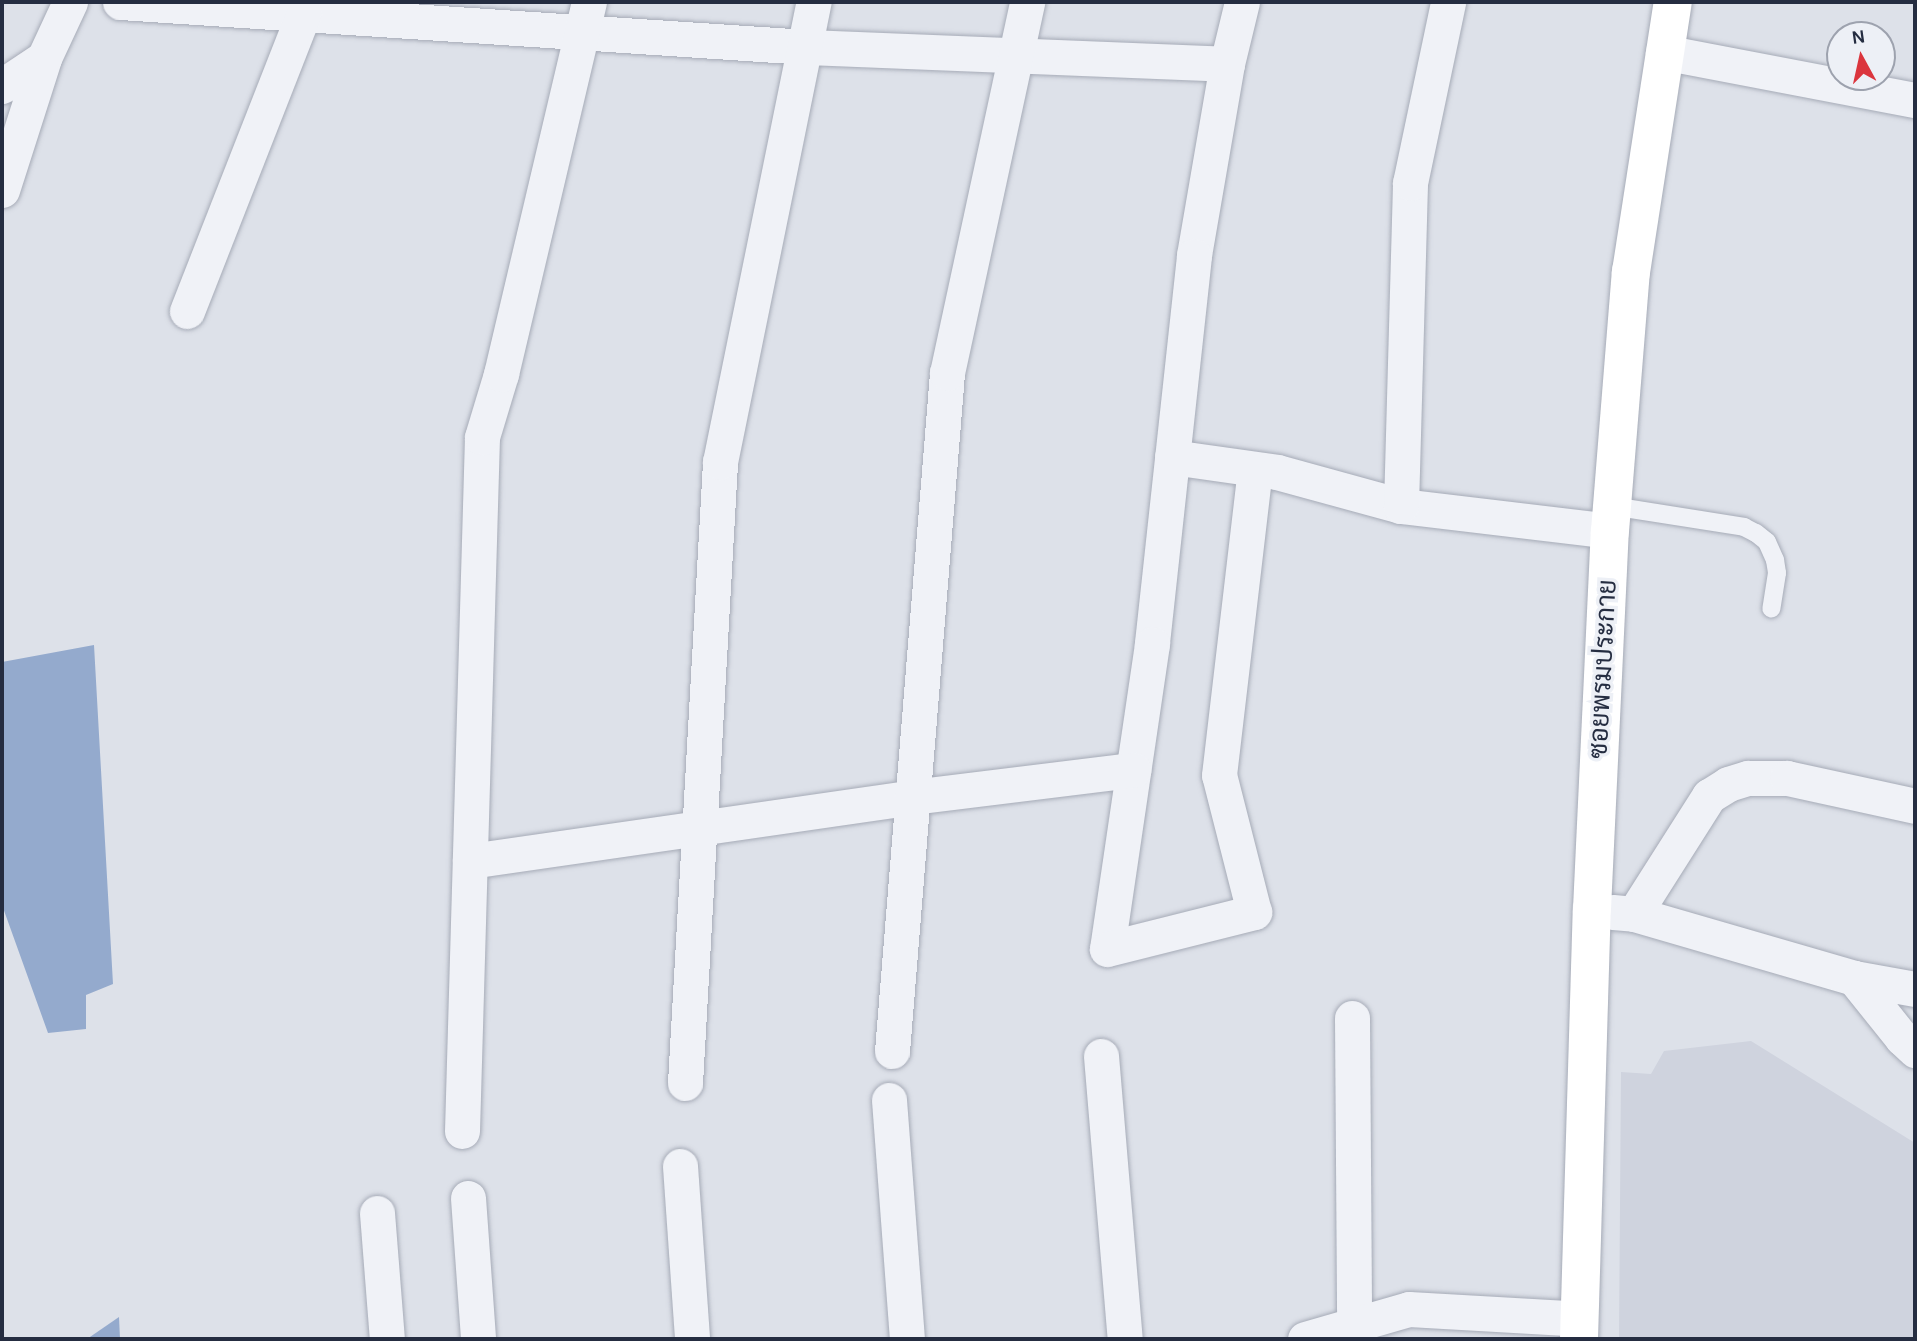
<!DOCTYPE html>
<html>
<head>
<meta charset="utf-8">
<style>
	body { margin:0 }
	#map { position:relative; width:1917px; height:1341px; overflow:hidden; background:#dde1e9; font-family:Karla,Sarabun,sans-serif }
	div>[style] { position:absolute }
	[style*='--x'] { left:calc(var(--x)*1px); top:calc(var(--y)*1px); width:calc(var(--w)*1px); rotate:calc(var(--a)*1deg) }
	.built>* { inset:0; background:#cfd3de }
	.water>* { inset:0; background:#94aacd }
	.roads { filter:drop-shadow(0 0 2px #a6abb7) drop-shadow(0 0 2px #a6abb7) }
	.lane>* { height:18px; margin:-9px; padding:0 9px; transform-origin:9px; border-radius:9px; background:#f0f2f7 }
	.street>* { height:35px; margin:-17.5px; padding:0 17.5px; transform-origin:17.5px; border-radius:17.5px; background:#f0f2f7 }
	.secondary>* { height:38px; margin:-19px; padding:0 19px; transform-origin:19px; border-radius:19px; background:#fff }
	span { translate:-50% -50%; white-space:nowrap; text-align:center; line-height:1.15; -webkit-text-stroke:7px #edf0f6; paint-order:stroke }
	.street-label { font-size:26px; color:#252d41 }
	.frame { position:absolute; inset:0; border:4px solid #252d41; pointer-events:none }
	.north { position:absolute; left:1826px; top:21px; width:70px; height:70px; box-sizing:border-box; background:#edf0f6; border:2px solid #9da2ae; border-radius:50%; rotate:352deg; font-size:19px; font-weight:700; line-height:28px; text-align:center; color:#252d41 }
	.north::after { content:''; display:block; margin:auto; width:24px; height:32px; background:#db353d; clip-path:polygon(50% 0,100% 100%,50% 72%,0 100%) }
</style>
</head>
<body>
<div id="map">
	<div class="built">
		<i style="clip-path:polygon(1751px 1041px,1915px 1143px,1915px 1339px,1619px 1339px,1621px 1072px,1651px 1074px,1664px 1051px)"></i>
	</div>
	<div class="water">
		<i style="clip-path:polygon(94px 645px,113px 984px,86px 995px,86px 1029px,48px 1033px,2px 905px,2px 662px)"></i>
		<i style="clip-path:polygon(119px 1317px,120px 1339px,87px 1339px)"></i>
	</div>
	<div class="roads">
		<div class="lane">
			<i style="--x:1612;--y:506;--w:134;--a:9"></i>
			<i style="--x:1744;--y:527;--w:13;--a:27"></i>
			<i style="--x:1756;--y:533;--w:14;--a:39"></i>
			<i style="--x:1767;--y:542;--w:20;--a:66"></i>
			<i style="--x:1775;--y:560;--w:13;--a:81"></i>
			<i style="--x:1777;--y:573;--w:36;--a:99"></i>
		</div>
		<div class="street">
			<i style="--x:120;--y:2;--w:687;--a:3.75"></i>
			<i style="--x:806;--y:47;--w:421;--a:2.3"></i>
			<i style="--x:1242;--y:2;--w:64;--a:103.6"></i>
			<i style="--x:1227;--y:64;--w:195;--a:99.8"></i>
			<i style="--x:1194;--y:256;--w:390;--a:96.2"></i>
			<i style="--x:1152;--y:644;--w:308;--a:98.4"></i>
			<i style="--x:1107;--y:949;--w:152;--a:-14.1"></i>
			<i style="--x:1254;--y:912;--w:141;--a:-104.3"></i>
			<i style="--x:1219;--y:775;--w:307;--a:-83.3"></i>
			<i style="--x:1663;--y:52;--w:257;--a:10.8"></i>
			<i style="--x:2;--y:86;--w:50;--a:-33.7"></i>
			<i style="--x:2;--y:190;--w:139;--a:-72.3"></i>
			<i style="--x:44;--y:58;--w:62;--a:-65.1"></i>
			<i style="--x:187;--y:311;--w:320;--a:-68.6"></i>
			<i style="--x:1172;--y:457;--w:106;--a:8.1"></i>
			<i style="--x:1277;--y:472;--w:129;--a:15.3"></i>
			<i style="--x:1401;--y:506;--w:210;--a:6.8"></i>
			<i style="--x:1401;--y:506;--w:323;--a:-88.4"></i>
			<i style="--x:1410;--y:183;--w:185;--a:-78.1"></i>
			<i style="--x:470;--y:861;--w:447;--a:-8.2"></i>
			<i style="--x:912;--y:797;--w:223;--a:-7"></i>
			<i style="--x:1613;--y:912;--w:21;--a:5"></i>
			<i style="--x:1634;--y:914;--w:229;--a:16.2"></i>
			<i style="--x:1854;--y:978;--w:62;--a:10.2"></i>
			<i style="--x:1634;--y:914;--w:140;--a:-57.6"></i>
			<i style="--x:1709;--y:796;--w:22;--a:-32"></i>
			<i style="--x:1728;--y:784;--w:21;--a:-17"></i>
			<i style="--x:1748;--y:778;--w:39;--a:0"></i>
			<i style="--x:1787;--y:778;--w:131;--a:12.3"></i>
			<i style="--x:1854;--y:978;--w:77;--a:51.3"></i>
			<i style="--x:1902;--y:1038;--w:18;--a:43"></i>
			<i style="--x:1352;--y:1018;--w:307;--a:89.6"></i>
			<i style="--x:892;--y:1051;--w:680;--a:-85.36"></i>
			<i style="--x:947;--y:373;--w:380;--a:-77.8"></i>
			<i style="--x:1101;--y:1056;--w:284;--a:85.2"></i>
			<i style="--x:685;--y:1083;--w:622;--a:-86.77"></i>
			<i style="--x:720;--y:462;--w:470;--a:-78.5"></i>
			<i style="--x:889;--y:1100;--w:240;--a:85.7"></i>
			<i style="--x:462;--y:1131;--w:694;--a:-88.35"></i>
			<i style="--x:482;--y:437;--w:66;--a:-73.2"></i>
			<i style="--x:501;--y:374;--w:382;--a:-76.7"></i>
			<i style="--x:680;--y:1166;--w:173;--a:86"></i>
			<i style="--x:468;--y:1198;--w:141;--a:85.9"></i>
			<i style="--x:377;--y:1213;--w:126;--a:85.5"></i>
			<i style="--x:1305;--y:1339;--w:108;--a:-16.1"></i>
			<i style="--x:1409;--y:1309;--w:171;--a:3.3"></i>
		</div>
		<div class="secondary">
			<i style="--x:1579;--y:1339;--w:430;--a:-88.3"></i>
			<i style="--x:1592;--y:909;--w:378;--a:-87.3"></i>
			<i style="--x:1610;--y:531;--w:260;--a:-85.4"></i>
			<i style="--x:1631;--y:272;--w:273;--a:-81.2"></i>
		</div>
	</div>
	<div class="street-label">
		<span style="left:1603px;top:669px;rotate:-87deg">ซอยพรมประกาย</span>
	</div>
	<div class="frame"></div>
	<div class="north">N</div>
</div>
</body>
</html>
